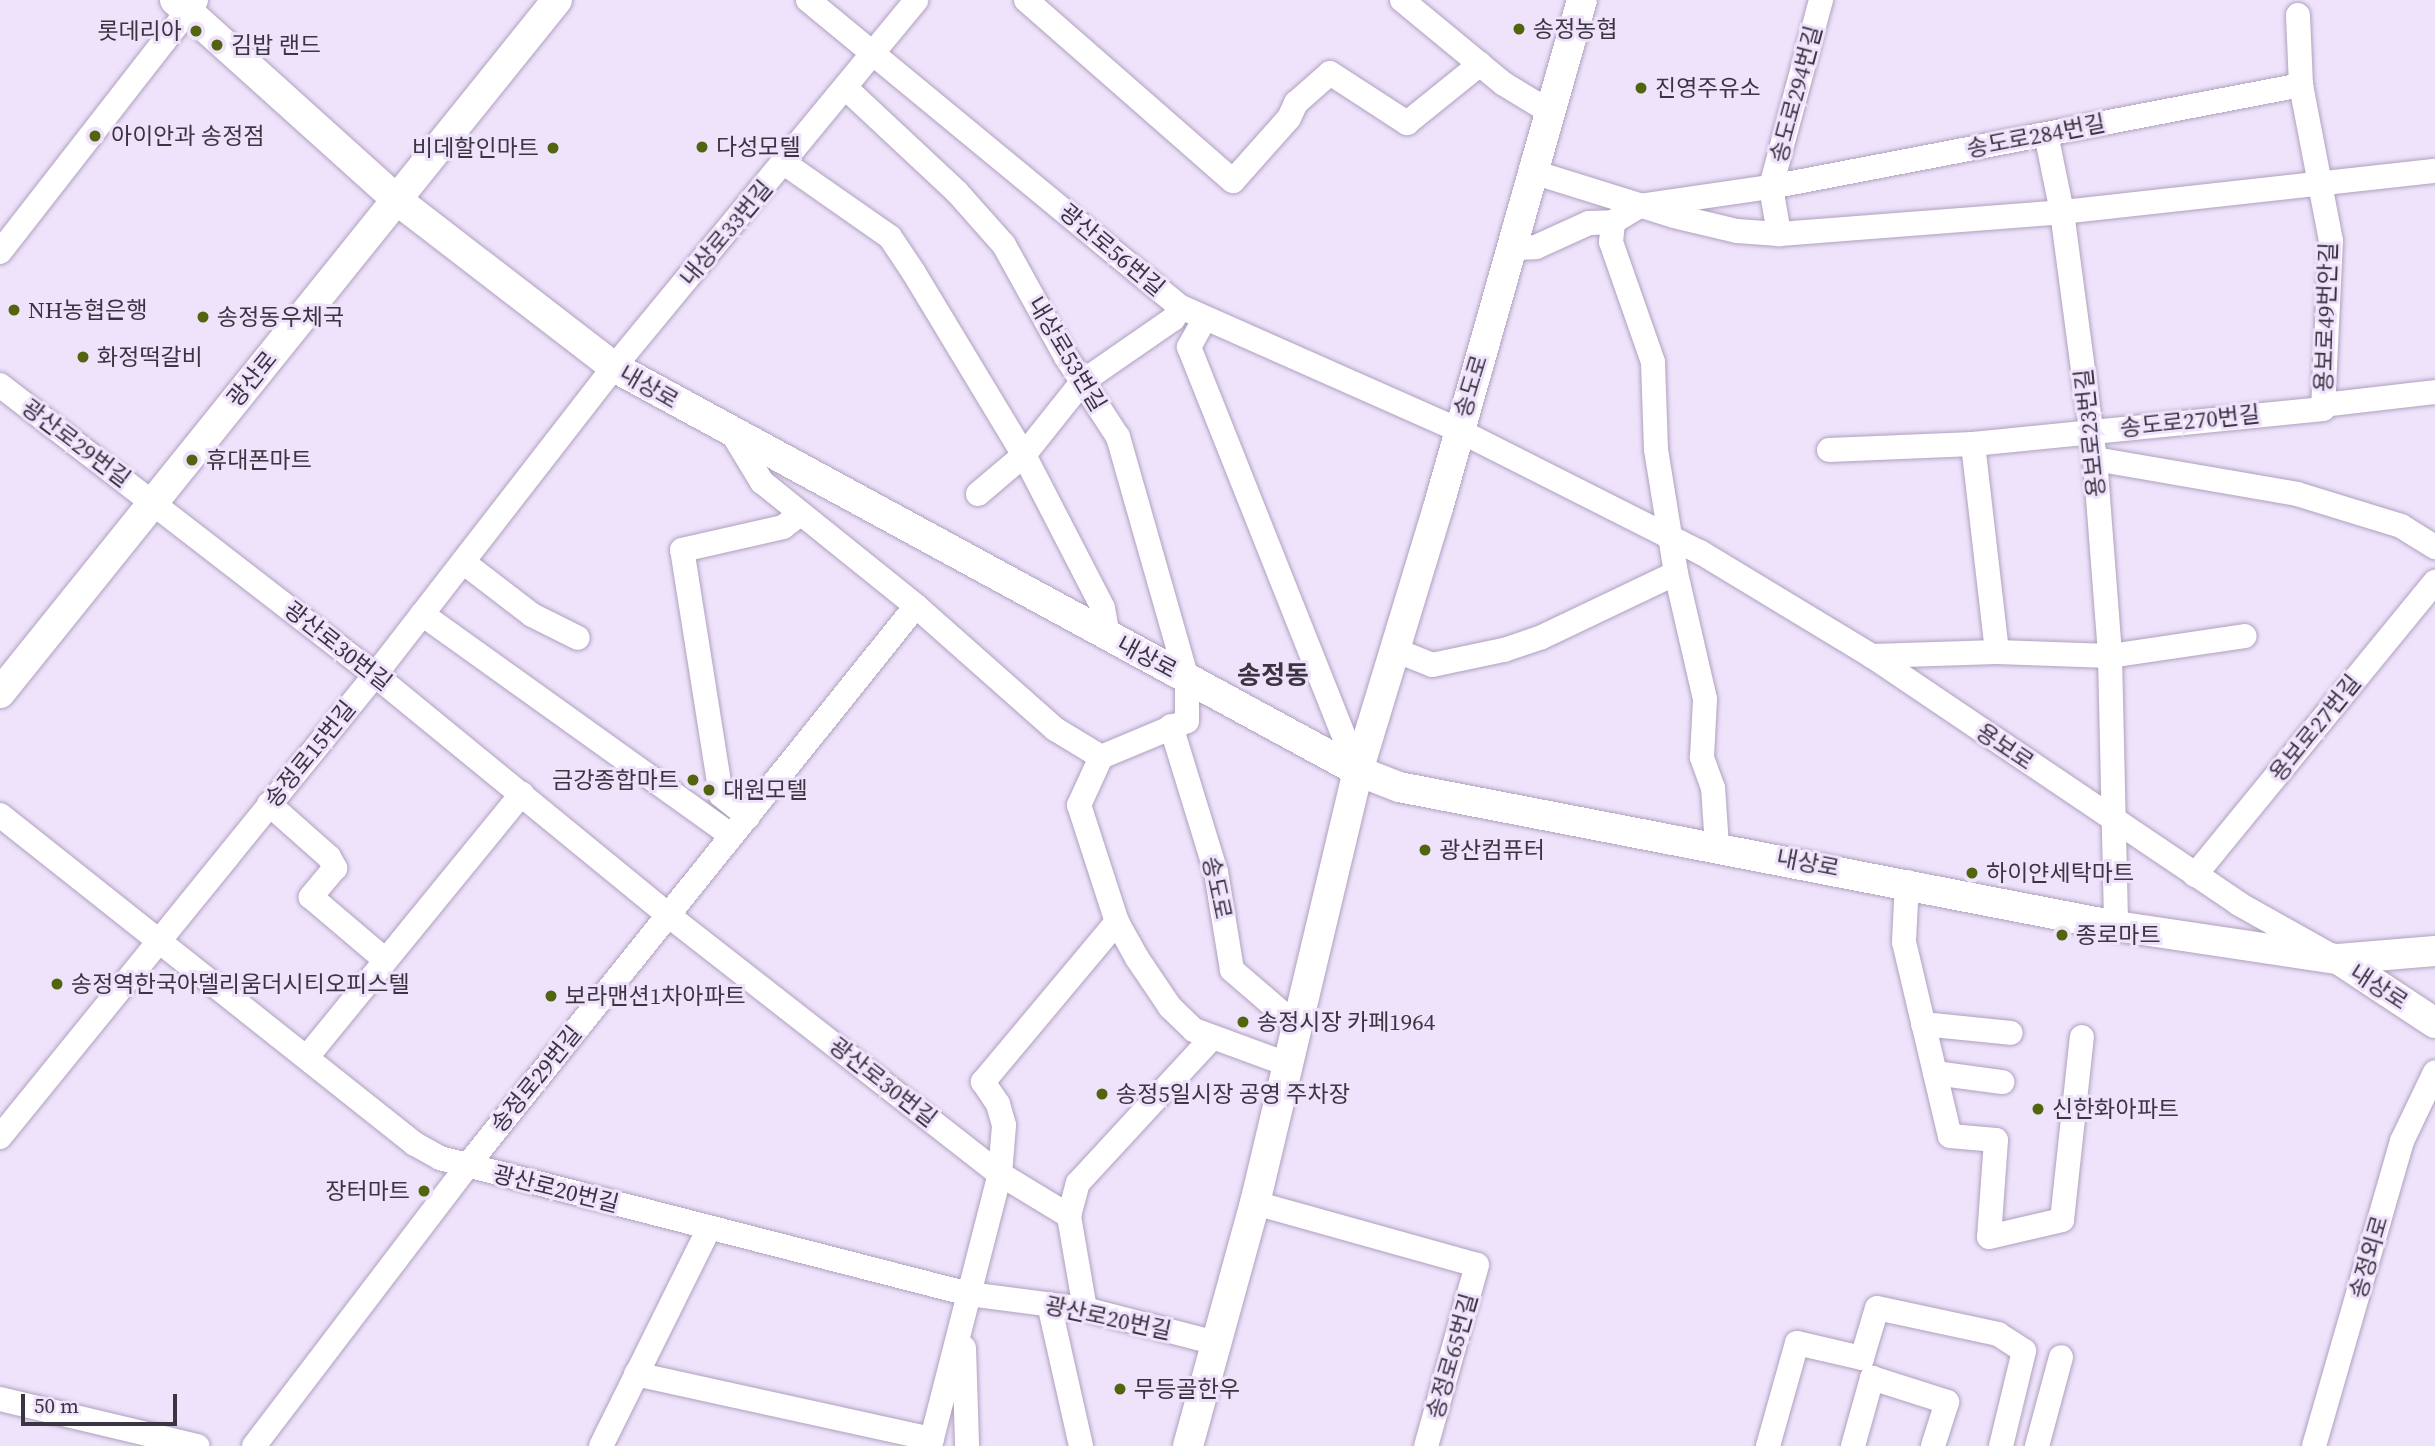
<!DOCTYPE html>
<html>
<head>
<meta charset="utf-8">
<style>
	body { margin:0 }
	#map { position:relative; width:2435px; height:1446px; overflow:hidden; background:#efe3fc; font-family:"Source Serif 4","Noto Sans KR",serif }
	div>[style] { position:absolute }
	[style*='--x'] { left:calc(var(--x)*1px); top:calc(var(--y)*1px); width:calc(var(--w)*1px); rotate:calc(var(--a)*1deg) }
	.roads { filter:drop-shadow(0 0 2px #b0a1bf) drop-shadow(0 0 2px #b0a1bf) }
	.minor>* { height:24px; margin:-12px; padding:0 12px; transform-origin:12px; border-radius:12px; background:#fff }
	.major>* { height:30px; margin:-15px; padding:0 15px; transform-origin:15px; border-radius:15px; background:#fff }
	.dots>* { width:19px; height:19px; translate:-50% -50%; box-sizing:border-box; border:4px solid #efe3fc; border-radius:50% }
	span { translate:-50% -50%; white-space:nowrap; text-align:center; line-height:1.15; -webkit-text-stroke:6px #efe3fc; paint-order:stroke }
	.poi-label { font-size:23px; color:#3b3441 }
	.left { translate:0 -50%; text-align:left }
	.right { translate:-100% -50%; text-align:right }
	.street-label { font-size:23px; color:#3b3441 }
	.quarter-label { font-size:26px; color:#3b3441; font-weight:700 }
	.scale { position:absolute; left:21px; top:1394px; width:156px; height:32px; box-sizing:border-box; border:4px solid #3b3441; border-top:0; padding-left:9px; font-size:21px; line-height:24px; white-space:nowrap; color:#3b3441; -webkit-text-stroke:5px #efe3fc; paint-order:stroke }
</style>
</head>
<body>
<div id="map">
	<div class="roads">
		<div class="minor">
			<i style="--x:808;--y:0;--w:483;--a:39.5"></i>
			<i style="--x:1181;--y:307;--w:303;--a:23.9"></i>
			<i style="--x:1458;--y:430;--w:271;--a:26.8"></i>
			<i style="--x:1700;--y:552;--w:201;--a:31.2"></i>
			<i style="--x:1872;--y:656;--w:443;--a:34"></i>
			<i style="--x:2239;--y:904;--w:102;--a:29.3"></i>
			<i style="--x:1026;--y:0;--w:275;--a:41.2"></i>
			<i style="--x:1233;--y:181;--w:84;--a:-48.4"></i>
			<i style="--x:1289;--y:118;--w:17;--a:-65"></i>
			<i style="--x:1296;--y:103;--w:45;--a:-41.4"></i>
			<i style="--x:1330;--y:73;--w:92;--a:33"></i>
			<i style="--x:1407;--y:123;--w:94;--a:-38.9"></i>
			<i style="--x:1402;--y:0;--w:132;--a:39.5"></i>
			<i style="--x:1504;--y:84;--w:54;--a:31.3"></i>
			<i style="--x:1821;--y:0;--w:194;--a:105"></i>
			<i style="--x:1771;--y:187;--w:48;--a:80.3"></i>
			<i style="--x:1779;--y:234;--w:284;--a:-4.4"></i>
			<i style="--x:2062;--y:212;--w:375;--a:-6.3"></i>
			<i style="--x:2046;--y:134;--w:80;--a:78.4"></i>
			<i style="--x:2062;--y:212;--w:249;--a:82.4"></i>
			<i style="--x:2095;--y:459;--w:198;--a:85.6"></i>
			<i style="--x:2110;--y:656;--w:270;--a:88.7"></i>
			<i style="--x:784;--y:163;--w:129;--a:34.9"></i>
			<i style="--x:890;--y:237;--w:43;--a:56.3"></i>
			<i style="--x:914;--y:273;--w:213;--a:58.9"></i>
			<i style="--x:1024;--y:455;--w:172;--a:62.7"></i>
			<i style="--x:1103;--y:608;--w:28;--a:80"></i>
			<i style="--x:1533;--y:172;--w:148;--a:17.3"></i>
			<i style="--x:1674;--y:216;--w:65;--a:13.4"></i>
			<i style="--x:1737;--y:231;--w:42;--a:4.1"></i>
			<i style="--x:1512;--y:248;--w:24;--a:-2"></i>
			<i style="--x:1536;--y:247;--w:58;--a:-24.4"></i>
			<i style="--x:1589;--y:223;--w:24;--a:-2"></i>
			<i style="--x:0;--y:252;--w:319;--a:-52.1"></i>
			<i style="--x:1204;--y:320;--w:31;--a:119"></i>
			<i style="--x:1189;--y:347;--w:456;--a:68.3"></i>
			<i style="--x:0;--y:385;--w:474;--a:37.7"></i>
			<i style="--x:375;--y:675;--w:379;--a:39.3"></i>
			<i style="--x:668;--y:915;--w:421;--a:38"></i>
			<i style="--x:1000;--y:1174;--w:81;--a:31.3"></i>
			<i style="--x:2323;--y:405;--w:113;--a:-6.6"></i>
			<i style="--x:734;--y:436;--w:54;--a:58.7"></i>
			<i style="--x:762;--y:482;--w:198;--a:38.8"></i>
			<i style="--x:916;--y:606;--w:186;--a:41.5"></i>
			<i style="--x:1055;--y:729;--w:54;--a:31.3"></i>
			<i style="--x:1101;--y:757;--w:93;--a:-22.7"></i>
			<i style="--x:1187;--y:721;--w:42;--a:-90"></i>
			<i style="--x:1187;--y:679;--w:252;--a:-105.9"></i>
			<i style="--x:1118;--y:437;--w:95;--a:-123"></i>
			<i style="--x:1066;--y:357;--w:128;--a:-119"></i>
			<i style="--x:1004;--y:245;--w:71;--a:-131.6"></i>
			<i style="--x:957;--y:192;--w:152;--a:-136.9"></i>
			<i style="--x:1973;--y:444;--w:209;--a:83.4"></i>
			<i style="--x:1829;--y:450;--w:144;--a:-2.4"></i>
			<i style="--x:1973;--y:444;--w:352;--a:-5.7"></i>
			<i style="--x:2323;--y:409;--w:168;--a:-87.3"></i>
			<i style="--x:2331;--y:241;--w:159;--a:-100.9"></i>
			<i style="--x:2301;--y:85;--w:70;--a:-92.5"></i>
			<i style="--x:2095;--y:459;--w:205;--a:9.8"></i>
			<i style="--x:2297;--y:494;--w:109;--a:17.1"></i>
			<i style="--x:2401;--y:526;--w:40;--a:32"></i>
			<i style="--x:978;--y:494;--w:60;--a:-40.3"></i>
			<i style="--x:1024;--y:455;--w:93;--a:-51.5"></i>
			<i style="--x:1082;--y:382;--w:111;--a:-34.7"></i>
			<i style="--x:1173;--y:319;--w:14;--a:-56"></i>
			<i style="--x:463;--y:562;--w:87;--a:37.5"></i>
			<i style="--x:532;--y:615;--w:51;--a:26.6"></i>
			<i style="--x:422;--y:614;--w:381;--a:35.6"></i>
			<i style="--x:1395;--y:650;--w:40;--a:22"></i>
			<i style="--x:1432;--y:665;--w:74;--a:-11.8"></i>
			<i style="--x:1504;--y:650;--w:40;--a:-18.9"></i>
			<i style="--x:1542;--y:637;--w:148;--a:-25.5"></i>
			<i style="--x:1872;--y:656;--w:125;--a:-1.8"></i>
			<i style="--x:1997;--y:652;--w:113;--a:2"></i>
			<i style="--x:2110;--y:656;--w:136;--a:-8.4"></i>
			<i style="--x:1171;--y:726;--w:153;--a:72.9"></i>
			<i style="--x:1216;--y:872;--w:99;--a:80.7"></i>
			<i style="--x:1232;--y:970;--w:84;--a:40.7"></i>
			<i style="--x:1101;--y:757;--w:53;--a:114.6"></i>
			<i style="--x:1079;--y:805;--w:123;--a:72"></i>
			<i style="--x:1117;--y:922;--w:41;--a:60.9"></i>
			<i style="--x:1137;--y:958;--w:59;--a:56"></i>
			<i style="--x:1170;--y:1007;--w:33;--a:44"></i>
			<i style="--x:1194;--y:1030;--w:99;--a:20.1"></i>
			<i style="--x:269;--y:804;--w:80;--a:41.5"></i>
			<i style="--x:329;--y:857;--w:13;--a:61"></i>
			<i style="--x:335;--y:868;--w:38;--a:130"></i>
			<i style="--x:311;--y:897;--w:96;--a:40.3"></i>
			<i style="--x:0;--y:815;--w:530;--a:38.41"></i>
			<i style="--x:415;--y:1144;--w:29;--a:29"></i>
			<i style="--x:440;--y:1158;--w:546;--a:14.42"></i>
			<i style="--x:969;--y:1294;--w:117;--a:7.4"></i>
			<i style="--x:1085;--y:1309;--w:135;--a:14.5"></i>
			<i style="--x:748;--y:817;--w:35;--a:-141"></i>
			<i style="--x:721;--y:795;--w:248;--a:-99"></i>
			<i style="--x:682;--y:550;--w:104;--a:-12.8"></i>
			<i style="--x:783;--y:527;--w:20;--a:-37"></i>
			<i style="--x:1717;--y:846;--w:58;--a:-93.9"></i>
			<i style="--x:1713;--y:788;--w:33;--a:-110"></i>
			<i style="--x:1702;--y:757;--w:58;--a:-87"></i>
			<i style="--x:1705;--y:699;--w:129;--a:-103"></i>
			<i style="--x:1676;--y:573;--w:126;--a:-99.2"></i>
			<i style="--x:1656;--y:449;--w:87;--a:-92"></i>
			<i style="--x:1653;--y:362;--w:127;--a:-109.3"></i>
			<i style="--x:1611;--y:242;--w:20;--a:-84"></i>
			<i style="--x:1613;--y:222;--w:31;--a:-31"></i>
			<i style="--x:1640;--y:206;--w:132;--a:-8.3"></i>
			<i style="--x:1771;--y:187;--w:540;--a:-10.89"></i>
			<i style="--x:2195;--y:875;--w:379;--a:-50.7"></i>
			<i style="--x:1907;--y:882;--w:60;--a:92.9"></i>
			<i style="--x:1904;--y:942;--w:199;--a:76.7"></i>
			<i style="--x:1950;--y:1136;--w:46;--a:5"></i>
			<i style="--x:1996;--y:1140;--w:97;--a:94.1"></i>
			<i style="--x:1989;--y:1237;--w:75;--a:-13.1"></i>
			<i style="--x:2062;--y:1220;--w:184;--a:-83.8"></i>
			<i style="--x:1923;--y:1024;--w:88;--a:5.8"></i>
			<i style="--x:307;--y:1057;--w:340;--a:-50.8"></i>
			<i style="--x:1935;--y:1073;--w:68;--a:7.7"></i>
			<i style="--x:0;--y:1137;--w:595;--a:-50.93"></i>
			<i style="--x:375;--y:675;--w:390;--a:-52.2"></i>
			<i style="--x:614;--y:367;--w:475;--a:-50.5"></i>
			<i style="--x:1255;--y:1203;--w:230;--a:15.6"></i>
			<i style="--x:1477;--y:1265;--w:188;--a:105.7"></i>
			<i style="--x:1049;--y:1304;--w:146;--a:77.3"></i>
			<i style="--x:1085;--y:1309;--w:94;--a:-99.8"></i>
			<i style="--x:1069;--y:1216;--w:34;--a:-75"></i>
			<i style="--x:1078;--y:1183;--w:197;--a:-47.3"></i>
			<i style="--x:964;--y:1348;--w:98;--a:88.2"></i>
			<i style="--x:636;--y:1374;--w:303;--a:12.4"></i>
			<i style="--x:0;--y:1399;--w:203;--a:13.4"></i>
			<i style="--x:254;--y:1446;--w:352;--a:-52.7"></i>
			<i style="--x:467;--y:1166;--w:718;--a:-51.28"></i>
			<i style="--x:601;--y:1446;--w:243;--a:-63.6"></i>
			<i style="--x:930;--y:1446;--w:281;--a:-75.6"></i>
			<i style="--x:1000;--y:1174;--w:49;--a:-85.3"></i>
			<i style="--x:1004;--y:1125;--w:22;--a:-106"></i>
			<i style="--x:998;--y:1104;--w:27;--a:-124"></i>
			<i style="--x:983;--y:1082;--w:209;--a:-50.1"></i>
			<i style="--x:1768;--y:1446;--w:107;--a:-74.3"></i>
			<i style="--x:1797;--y:1343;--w:67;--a:13"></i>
			<i style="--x:1862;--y:1358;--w:52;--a:-73.3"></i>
			<i style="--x:1877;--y:1308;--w:124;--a:12.1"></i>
			<i style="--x:1998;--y:1334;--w:31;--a:33"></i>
			<i style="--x:2024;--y:1351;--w:98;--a:103.6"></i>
			<i style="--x:1853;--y:1446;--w:71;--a:-74.4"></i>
			<i style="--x:1872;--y:1378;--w:79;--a:17.7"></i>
			<i style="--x:1947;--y:1402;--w:46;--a:107.7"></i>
			<i style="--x:2037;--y:1446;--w:92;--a:-74.9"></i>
			<i style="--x:2314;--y:1446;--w:317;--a:-73.9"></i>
			<i style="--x:2402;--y:1141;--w:76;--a:-64.4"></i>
		</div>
		<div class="major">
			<i style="--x:175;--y:0;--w:299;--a:42"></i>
			<i style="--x:397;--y:200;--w:274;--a:37.6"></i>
			<i style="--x:614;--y:367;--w:847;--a:28.5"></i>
			<i style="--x:1358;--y:771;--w:44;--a:21.3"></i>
			<i style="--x:1399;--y:787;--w:730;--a:10.97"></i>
			<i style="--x:2116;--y:926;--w:224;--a:8.5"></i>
			<i style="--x:2338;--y:959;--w:116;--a:33.4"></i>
			<i style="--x:0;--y:693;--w:889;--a:-51.21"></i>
			<i style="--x:2338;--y:959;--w:97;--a:-4.7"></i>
			<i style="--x:1188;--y:1446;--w:252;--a:-74.6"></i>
			<i style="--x:1255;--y:1203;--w:444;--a:-76.6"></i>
			<i style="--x:1358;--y:771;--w:275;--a:-73.1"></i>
			<i style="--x:1438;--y:508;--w:528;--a:-74.17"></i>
		</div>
	</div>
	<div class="dots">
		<i style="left:1519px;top:29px;background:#52640d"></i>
		<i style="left:196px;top:31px;background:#52640d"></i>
		<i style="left:217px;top:45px;background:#52640d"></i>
		<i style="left:1641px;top:88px;background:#52640d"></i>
		<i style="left:95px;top:136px;background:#52640d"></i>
		<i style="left:702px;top:147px;background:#52640d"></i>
		<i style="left:553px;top:148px;background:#52640d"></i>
		<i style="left:14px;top:310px;background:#52640d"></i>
		<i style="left:203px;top:317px;background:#52640d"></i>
		<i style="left:83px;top:357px;background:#52640d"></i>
		<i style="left:192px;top:460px;background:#52640d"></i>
		<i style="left:693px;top:780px;background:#52640d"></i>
		<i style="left:709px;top:790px;background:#52640d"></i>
		<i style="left:1425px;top:850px;background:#52640d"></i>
		<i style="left:1972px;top:873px;background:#52640d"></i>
		<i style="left:2062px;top:935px;background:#52640d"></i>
		<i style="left:57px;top:984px;background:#52640d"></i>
		<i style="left:551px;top:996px;background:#52640d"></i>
		<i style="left:1243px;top:1022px;background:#52640d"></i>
		<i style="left:1102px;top:1094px;background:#52640d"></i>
		<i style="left:2038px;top:1109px;background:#52640d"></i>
		<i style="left:424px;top:1191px;background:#52640d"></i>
		<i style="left:1120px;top:1389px;background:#52640d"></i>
	</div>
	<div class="poi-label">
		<span class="left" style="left:1533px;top:29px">송정농협</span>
		<span class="right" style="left:182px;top:31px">롯데리아</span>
		<span class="left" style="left:231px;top:45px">김밥 랜드</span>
		<span class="left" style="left:1655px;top:88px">진영주유소</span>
		<span class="left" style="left:111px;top:136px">아이안과 송정점</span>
		<span class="left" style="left:716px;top:147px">다성모텔</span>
		<span class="right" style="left:539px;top:148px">비데할인마트</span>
		<span class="left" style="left:28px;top:310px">NH농협은행</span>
		<span class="left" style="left:217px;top:317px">송정동우체국</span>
		<span class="left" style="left:97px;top:357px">화정떡갈비</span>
		<span class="left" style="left:206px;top:460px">휴대폰마트</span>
		<span class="right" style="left:679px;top:780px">금강종합마트</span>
		<span class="left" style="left:723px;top:790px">대원모텔</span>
		<span class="left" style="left:1439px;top:850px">광산컴퓨터</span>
		<span class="left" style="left:1986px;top:873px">하이얀세탁마트</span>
		<span class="left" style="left:2076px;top:935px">종로마트</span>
		<span class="left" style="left:71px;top:984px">송정역한국아델리움더시티오피스텔</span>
		<span class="left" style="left:565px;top:996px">보라맨션1차아파트</span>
		<span class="left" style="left:1257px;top:1022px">송정시장 카페1964</span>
		<span class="left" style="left:1116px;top:1094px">송정5일시장 공영 주차장</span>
		<span class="left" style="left:2052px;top:1109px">신한화아파트</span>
		<span class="right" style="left:410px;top:1191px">장터마트</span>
		<span class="left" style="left:1134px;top:1389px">무등골한우</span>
	</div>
	<div class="street-label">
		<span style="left:1796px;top:94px;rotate:-75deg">송도로294번길</span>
		<span style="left:2036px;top:136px;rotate:-11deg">송도로284번길</span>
		<span style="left:726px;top:233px;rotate:-50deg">내상로33번길</span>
		<span style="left:1112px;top:250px;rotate:40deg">광산로56번길</span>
		<span style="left:2326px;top:317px;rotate:-88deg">용보로49번안길</span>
		<span style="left:1067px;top:354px;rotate:59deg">내상로53번길</span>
		<span style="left:252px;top:379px;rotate:-51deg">광산로</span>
		<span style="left:1471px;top:386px;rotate:-73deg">송도로</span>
		<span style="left:649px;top:387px;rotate:30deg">내상로</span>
		<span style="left:2190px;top:421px;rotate:-6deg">송도로270번길</span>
		<span style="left:2090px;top:433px;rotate:-96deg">용보로23번길</span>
		<span style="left:76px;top:443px;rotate:37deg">광산로29번길</span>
		<span style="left:338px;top:646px;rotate:38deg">광산로30번길</span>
		<span style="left:1147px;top:657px;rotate:28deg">내상로</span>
		<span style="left:2315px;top:728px;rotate:-51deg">용보로27번길</span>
		<span style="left:2005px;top:747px;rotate:34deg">용보로</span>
		<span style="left:310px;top:754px;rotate:-51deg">송정로15번길</span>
		<span style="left:1808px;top:863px;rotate:11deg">내상로</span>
		<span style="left:1217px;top:888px;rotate:78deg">송도로</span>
		<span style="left:2379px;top:987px;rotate:33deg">내상로</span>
		<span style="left:536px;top:1079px;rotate:-51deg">송정로29번길</span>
		<span style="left:883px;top:1082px;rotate:38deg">광산로30번길</span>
		<span style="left:556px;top:1189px;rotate:14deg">광산로20번길</span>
		<span style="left:2369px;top:1257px;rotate:-74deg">송정외로</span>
		<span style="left:1108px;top:1318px;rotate:12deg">광산로20번길</span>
		<span style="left:1452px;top:1356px;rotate:-74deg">송정로65번길</span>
	</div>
	<div class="quarter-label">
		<span style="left:1273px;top:676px">송정동</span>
	</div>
	<div class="scale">50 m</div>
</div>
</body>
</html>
